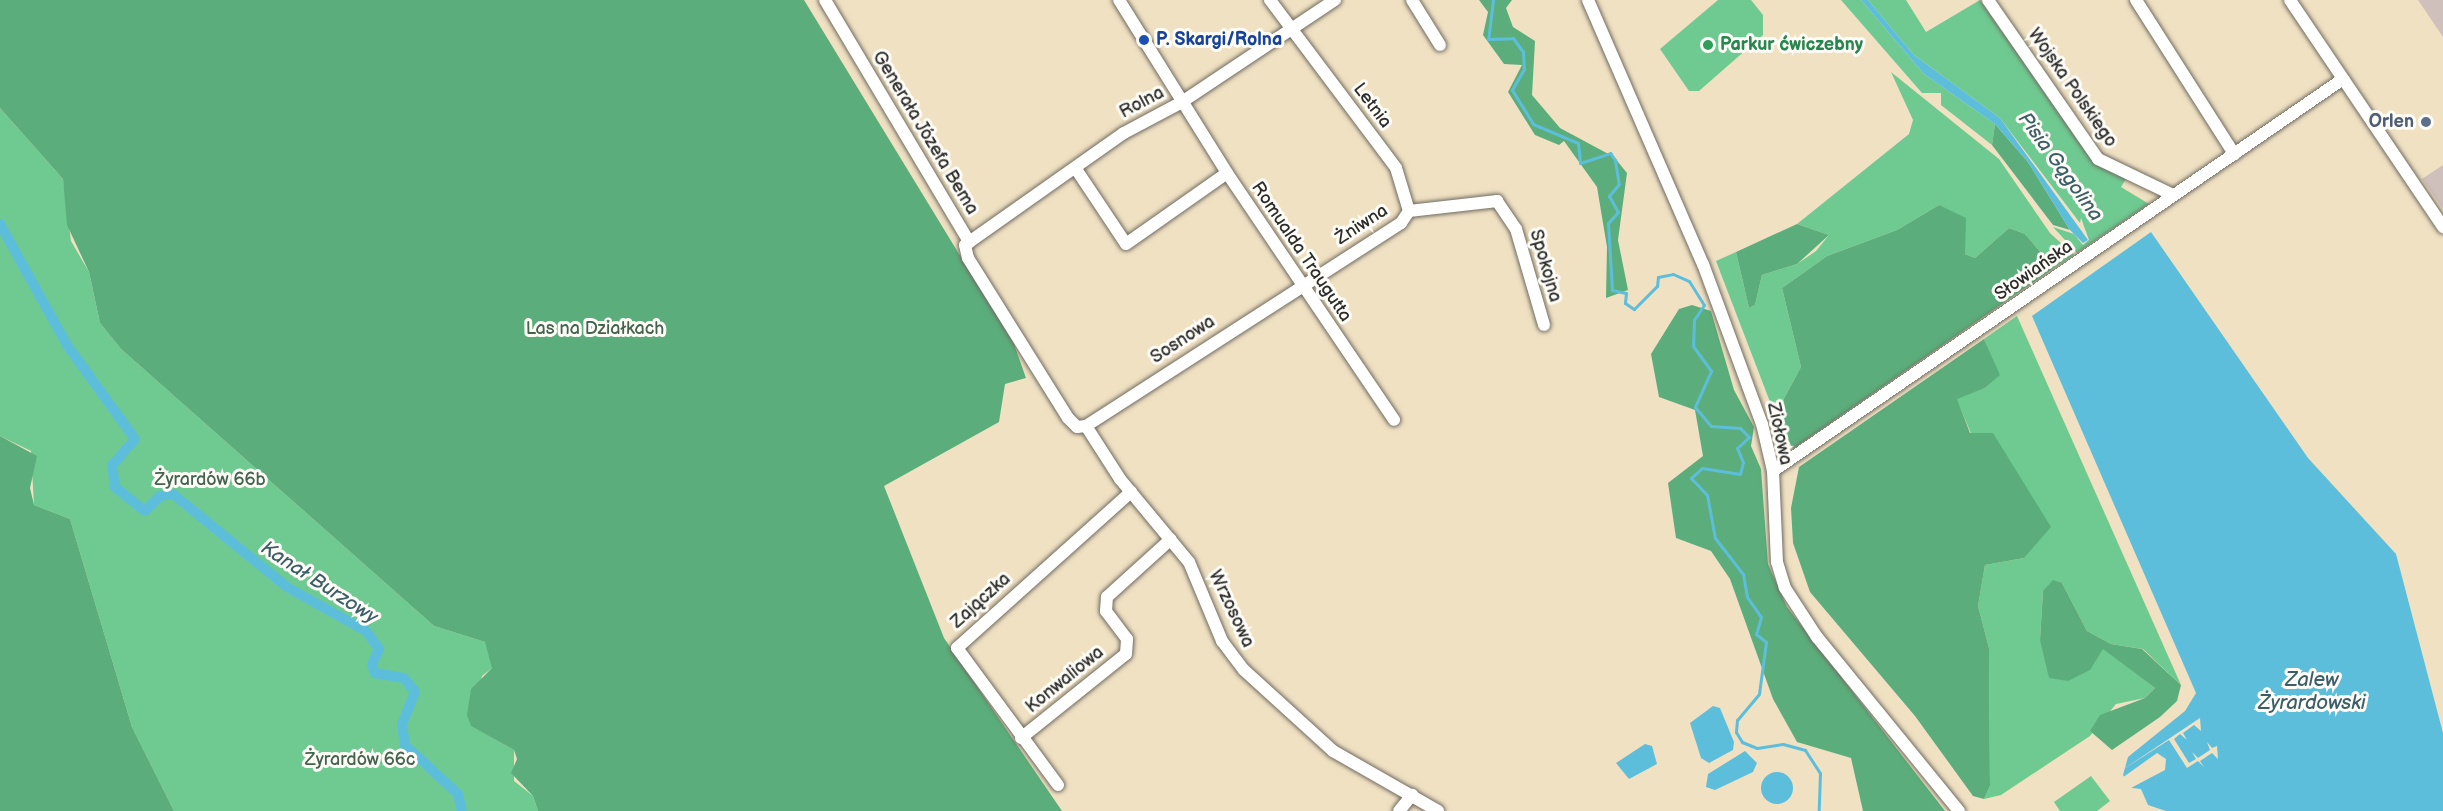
<!DOCTYPE html>
<html>
<head>
<meta charset="utf-8">
<style>
	body { margin:0 }
	#map { position:relative; width:2443px; height:811px; overflow:hidden; background:#f0e1c3; font-family:"Balsamiq Sans",sans-serif }
	div>[style] { position:absolute }
	[style*='--x'] { left:calc(var(--x)*1px); top:calc(var(--y)*1px); width:calc(var(--w)*1px); rotate:calc(var(--a)*1deg) }
	.industrial>* { inset:0; background:#d0c0bc }
	.green>* { inset:0; background:#6fca91 }
	.forest>* { inset:0; background:#5bae7b }
	.water>* { inset:0; background:#5dbedc }
	.round { border-radius:50% }
	.pier>* { inset:0; background:#f0e1c3 }
	.stream>* { height:3px; margin:-1.5px; padding:0 1.5px; transform-origin:1.5px; border-radius:1.5px; background:#5dbedc }
	.canal>* { height:10px; margin:-5px; padding:0 5px; transform-origin:5px; border-radius:5px; background:#5dbedc }
	.roads { filter:drop-shadow(0 0 2px #706b60) drop-shadow(0 0 2px #706b60) }
	.minor>* { height:12px; margin:-6px; padding:0 6px; transform-origin:6px; border-radius:6px; background:#fff }
	.dots>* { width:16px; height:16px; translate:-50% -50%; box-sizing:border-box; border:3px solid #fdfcf7; border-radius:50% }
	span { translate:-50% -50%; white-space:nowrap; text-align:center; line-height:1.15; -webkit-text-stroke:6px #fdfcf7; paint-order:stroke }
	.transit-label { font-size:18px; color:#164399; font-weight:700 }
	.left { translate:0 -50%; text-align:left }
	.leisure-label { font-size:18px; color:#27864d; font-weight:700 }
	.street-label { font-size:18px; color:#2b2b2b }
	.service-label { font-size:18px; color:#4e5e75; font-weight:700 }
	.right { translate:-100% -50%; text-align:right }
	.park-label { font-size:18px; color:#43634f }
	.water-label { font-size:20px; color:#3c5e69; font-style:italic }
</style>
</head>
<body>
<div id="map">
	<div class="industrial">
		<i style="clip-path:polygon(2418px 0,2443px 0,2443px 37px)"></i>
		<i style="clip-path:polygon(2443px 165px,2443px 209px,2422px 179px)"></i>
	</div>
	<div class="green">
		<i style="clip-path:polygon(1718px 0,1751px 0,1763px 15px,1763px 35px,1699px 91px,1689px 91px,1660px 49px)"></i>
		<i style="clip-path:polygon(1841px 0,1861px 0,1924px 74px,1995px 124px,1992px 145px,1941px 105px,1941px 93px,1922px 93px)"></i>
		<i style="clip-path:polygon(1868px 0,1906px 0,1926px 32px,1980px 0,2095px 163px,2126px 179px,2121px 187px,2149px 204px,2077px 253px,2053px 227px,2074px 234px,2083px 245px,2089px 240px,2081px 218px,2080px 223px,2000px 118px,1914px 55px)"></i>
		<i style="clip-path:polygon(1891px 72px,1999px 159px,2050px 233px,2074px 255px,2054px 268px,2025px 234px,2009px 228px,1975px 258px,1965px 254px,1939px 205px,1897px 230px,1827px 256px,1782px 288px,1801px 367px,1775px 415px,1716px 261px,1736px 252px,1749px 308px,1755px 305px,1762px 275px,1797px 264px,1816px 251px,1829px 235px,1797px 224px,1909px 134px,1913px 120px)"></i>
		<i style="clip-path:polygon(0 108px,63px 179px,71px 241px,89px 272px,100px 323px,121px 349px,434px 626px,485px 642px,493px 656px,492px 668px,482px 676px,472px 726px,514px 750px,514px 781px,533px 796px,538px 811px,174px 811px,132px 727px,70px 519px,34px 505px,31px 451px,0 436px)"></i>
		<i style="clip-path:polygon(2017px 316px,2181px 685px,2143px 649px,2111px 644px,2087px 631px,2062px 583px,2043px 591px,2040px 640px,2103px 648px,2155px 688px,2145px 698px,2116px 704px,2090px 736px,2001px 795px,1984px 799px,1990px 786px,1989px 648px,1978px 606px,1985px 565px,2024px 558px,1956px 398px,1985px 388px,1999px 375px,1984px 339px)"></i>
		<i style="clip-path:polygon(2091px 776px,2110px 801px,2097px 811px,2060px 811px,2054px 802px)"></i>
	</div>
	<div class="forest">
		<i style="clip-path:polygon(0 0,804px 0,1014px 344px,1026px 378px,1005px 384px,999px 422px,884px 486px,944px 638px,1062px 811px,538px 811px,533px 796px,511px 773px,517px 759px,514px 750px,471px 726px,467px 715px,471px 689px,492px 668px,485px 642px,434px 626px,121px 349px,100px 323px,89px 272px,67px 225px,63px 179px,0 108px)"></i>
		<i style="clip-path:polygon(1479px 0,1512px 0,1506px 8px,1513px 27px,1535px 41px,1532px 95px,1560px 128px,1614px 157px,1627px 173px,1618px 240px,1628px 290px,1606px 298px,1607px 247px,1597px 187px,1564px 141px,1559px 145px,1535px 135px,1508px 92px,1522px 65px,1504px 64px,1483px 35px,1488px 12px)"></i>
		<i style="clip-path:polygon(1995px 124px,2028px 162px,2070px 230px,2053px 225px,1992px 145px)"></i>
		<i style="clip-path:polygon(1939px 205px,1966px 218px,1965px 254px,1975px 258px,2009px 228px,2025px 234px,2054px 268px,1793px 449px,1775px 415px,1801px 367px,1782px 288px,1827px 256px,1897px 230px)"></i>
		<i style="clip-path:polygon(1797px 224px,1829px 235px,1797px 264px,1762px 275px,1755px 305px,1749px 308px,1736px 252px)"></i>
		<i style="clip-path:polygon(1692px 305px,1711px 311px,1734px 390px,1754px 427px,1751px 446px,1761px 469px,1768px 564px,1787px 607px,1945px 811px,1863px 811px,1851px 758px,1797px 742px,1773px 699px,1730px 579px,1711px 551px,1676px 538px,1668px 483px,1703px 456px,1695px 410px,1659px 397px,1651px 354px,1679px 309px)"></i>
		<i style="clip-path:polygon(1984px 339px,2000px 375px,1985px 388px,1957px 399px,1970px 433px,1993px 433px,2051px 527px,2024px 558px,1985px 565px,1978px 606px,1989px 648px,1990px 786px,1984px 799px,1973px 796px,1915px 716px,1810px 592px,1793px 543px,1791px 508px,1799px 467px)"></i>
		<i style="clip-path:polygon(0 436px,37px 456px,30px 488px,34px 505px,70px 519px,132px 727px,174px 811px,0 811px)"></i>
		<i style="clip-path:polygon(2053px 580px,2062px 583px,2087px 631px,2111px 644px,2142px 649px,2181px 685px,2177px 701px,2160px 717px,2112px 750px,2090px 731px,2100px 715px,2145px 698px,2155px 688px,2103px 649px,2090px 670px,2068px 681px,2049px 678px,2040px 640px,2043px 591px)"></i>
	</div>
	<div class="water">
		<i style="clip-path:polygon(1861px 0,1868px 0,1914px 55px,2000px 118px,2088px 240px,2083px 243px,2070px 230px,2028px 162px,1995px 124px,1924px 74px)"></i>
		<i style="clip-path:polygon(2151px 232px,2308px 458px,2396px 554px,2443px 733px,2443px 811px,2166px 811px,2148px 805px,2141px 789px,2132px 788px,2123px 775px,2128px 757px,2185px 711px,2196px 693px,2032px 316px)"></i>
		<i style="clip-path:polygon(1713px 706px,1720px 708px,1734px 742px,1733px 750px,1709px 763px,1701px 758px,1690px 723px)"></i>
		<i style="clip-path:polygon(1645px 744px,1652px 746px,1657px 764px,1629px 779px,1616px 763px)"></i>
		<i style="clip-path:polygon(1745px 751px,1757px 763px,1753px 772px,1715px 790px,1706px 787px,1708px 774px)"></i>
		<i class="round" style="left:1761px;top:772px;width:32px;height:32px"></i>
	</div>
	<div class="pier">
		<i style="clip-path:polygon(2200px 718px,2201px 731px,2194px 725px,2183px 733px,2187px 740px,2180px 734px,2174px 739px,2189px 763px,2196px 759px,2192px 752px,2198px 758px,2210px 750px,2207px 742px,2212px 748px,2217px 746px,2218px 759px,2212px 753px,2200px 761px,2204px 767px,2198px 761px,2187px 768px,2169px 740px,2119px 772px)"></i>
		<i style="clip-path:polygon(2157px 753px,2166px 759px,2165px 770px,2129px 789px,2122px 778px)"></i>
	</div>
	<div class="stream">
		<i style="--x:1493;--y:0;--w:39;--a:97"></i>
		<i style="--x:1488;--y:39;--w:25;--a:-2"></i>
		<i style="--x:1513;--y:38;--w:17;--a:54"></i>
		<i style="--x:1523;--y:52;--w:17;--a:87"></i>
		<i style="--x:1524;--y:69;--w:24;--a:120"></i>
		<i style="--x:1512;--y:90;--w:40;--a:58"></i>
		<i style="--x:1533;--y:124;--w:49;--a:22.9"></i>
		<i style="--x:1578;--y:143;--w:20;--a:84"></i>
		<i style="--x:1580;--y:163;--w:32;--a:-18"></i>
		<i style="--x:1610;--y:153;--w:9;--a:54"></i>
		<i style="--x:1615;--y:160;--w:24;--a:81"></i>
		<i style="--x:1619;--y:184;--w:16;--a:130"></i>
		<i style="--x:1609;--y:196;--w:18;--a:61"></i>
		<i style="--x:1618;--y:212;--w:15;--a:132"></i>
		<i style="--x:1608;--y:223;--w:67;--a:86.6"></i>
		<i style="--x:1612;--y:290;--w:14;--a:12"></i>
		<i style="--x:1626;--y:293;--w:10;--a:96"></i>
		<i style="--x:1625;--y:303;--w:11;--a:34"></i>
		<i style="--x:1634;--y:309;--w:33;--a:-45"></i>
		<i style="--x:1657;--y:286;--w:9;--a:-84"></i>
		<i style="--x:1658;--y:277;--w:15;--a:-11"></i>
		<i style="--x:1673;--y:274;--w:17;--a:24"></i>
		<i style="--x:1689;--y:281;--w:28;--a:58"></i>
		<i style="--x:1704;--y:305;--w:18;--a:124"></i>
		<i style="--x:1694;--y:320;--w:26;--a:92"></i>
		<i style="--x:1693;--y:346;--w:31;--a:54"></i>
		<i style="--x:1711;--y:371;--w:39;--a:114"></i>
		<i style="--x:1695;--y:407;--w:25;--a:50"></i>
		<i style="--x:1711;--y:426;--w:29;--a:4"></i>
		<i style="--x:1740;--y:428;--w:13;--a:45"></i>
		<i style="--x:1749;--y:437;--w:16;--a:137"></i>
		<i style="--x:1737;--y:448;--w:15;--a:67"></i>
		<i style="--x:1743;--y:462;--w:12;--a:104"></i>
		<i style="--x:1740;--y:474;--w:38;--a:-171"></i>
		<i style="--x:1702;--y:468;--w:15;--a:138"></i>
		<i style="--x:1691;--y:478;--w:23;--a:47"></i>
		<i style="--x:1707;--y:495;--w:44;--a:79.5"></i>
		<i style="--x:1715;--y:538;--w:46;--a:52.1"></i>
		<i style="--x:1743;--y:574;--w:23;--a:80"></i>
		<i style="--x:1747;--y:597;--w:24;--a:55"></i>
		<i style="--x:1761;--y:617;--w:18;--a:106"></i>
		<i style="--x:1756;--y:634;--w:13;--a:39"></i>
		<i style="--x:1766;--y:642;--w:52;--a:97.7"></i>
		<i style="--x:1759;--y:694;--w:34;--a:130"></i>
		<i style="--x:1737;--y:720;--w:12;--a:95"></i>
		<i style="--x:1736;--y:732;--w:12;--a:59"></i>
		<i style="--x:1742;--y:742;--w:16;--a:22"></i>
		<i style="--x:1757;--y:748;--w:26;--a:-9"></i>
		<i style="--x:1783;--y:744;--w:23;--a:15"></i>
		<i style="--x:1805;--y:750;--w:27;--a:57"></i>
		<i style="--x:1820;--y:773;--w:38;--a:92"></i>
	</div>
	<div class="canal">
		<i style="--x:0;--y:224;--w:138;--a:61"></i>
		<i style="--x:67;--y:345;--w:116;--a:54.1"></i>
		<i style="--x:135;--y:439;--w:35;--a:131"></i>
		<i style="--x:112;--y:465;--w:22;--a:82"></i>
		<i style="--x:115;--y:487;--w:38;--a:39"></i>
		<i style="--x:145;--y:511;--w:21;--a:-45"></i>
		<i style="--x:160;--y:496;--w:13;--a:-9"></i>
		<i style="--x:173;--y:494;--w:147;--a:39.2"></i>
		<i style="--x:287;--y:587;--w:90;--a:29.1"></i>
		<i style="--x:366;--y:631;--w:22;--a:54"></i>
		<i style="--x:379;--y:649;--w:17;--a:114"></i>
		<i style="--x:372;--y:665;--w:9;--a:69"></i>
		<i style="--x:375;--y:673;--w:29;--a:10"></i>
		<i style="--x:404;--y:678;--w:18;--a:52"></i>
		<i style="--x:415;--y:692;--w:35;--a:112"></i>
		<i style="--x:402;--y:725;--w:20;--a:81"></i>
		<i style="--x:405;--y:745;--w:72;--a:42.8"></i>
		<i style="--x:458;--y:794;--w:17;--a:77"></i>
	</div>
	<div class="roads">
		<div class="minor">
			<i style="--x:825;--y:0;--w:282;--a:59.2"></i>
			<i style="--x:1119;--y:0;--w:204;--a:58"></i>
			<i style="--x:1227;--y:173;--w:298;--a:55.9"></i>
			<i style="--x:1270;--y:0;--w:210;--a:53.1"></i>
			<i style="--x:1396;--y:168;--w:45;--a:73.2"></i>
			<i style="--x:1412;--y:0;--w:53;--a:58.1"></i>
			<i style="--x:1588;--y:0;--w:288;--a:66.5"></i>
			<i style="--x:1703;--y:264;--w:171;--a:69.8"></i>
			<i style="--x:1762;--y:424;--w:48;--a:76.8"></i>
			<i style="--x:1773;--y:471;--w:91;--a:87.5"></i>
			<i style="--x:1777;--y:562;--w:27;--a:73"></i>
			<i style="--x:1785;--y:588;--w:59;--a:56.9"></i>
			<i style="--x:1817;--y:637;--w:225;--a:50.8"></i>
			<i style="--x:1988;--y:0;--w:193;--a:55.3"></i>
			<i style="--x:2098;--y:159;--w:83;--a:25.6"></i>
			<i style="--x:2136;--y:0;--w:183;--a:57.5"></i>
			<i style="--x:2290;--y:0;--w:274;--a:56"></i>
			<i style="--x:1076;--y:169;--w:90;--a:56.3"></i>
			<i style="--x:1126;--y:244;--w:123;--a:-35.1"></i>
			<i style="--x:1409;--y:211;--w:89;--a:-6.5"></i>
			<i style="--x:1497;--y:201;--w:34;--a:56"></i>
			<i style="--x:1516;--y:229;--w:100;--a:73.7"></i>
			<i style="--x:1086;--y:426;--w:9;--a:174"></i>
			<i style="--x:1077;--y:427;--w:13;--a:-135"></i>
			<i style="--x:1068;--y:418;--w:189;--a:-122"></i>
			<i style="--x:968;--y:258;--w:13;--a:-103"></i>
			<i style="--x:965;--y:245;--w:194;--a:-35.2"></i>
			<i style="--x:1124;--y:133;--w:66;--a:-28.1"></i>
			<i style="--x:1182;--y:102;--w:184;--a:-33.7"></i>
			<i style="--x:1086;--y:426;--w:63;--a:57.3"></i>
			<i style="--x:1120;--y:479;--w:108;--a:50.3"></i>
			<i style="--x:1189;--y:562;--w:86;--a:67.3"></i>
			<i style="--x:1222;--y:641;--w:36;--a:53"></i>
			<i style="--x:1244;--y:670;--w:120;--a:42.3"></i>
			<i style="--x:1333;--y:751;--w:121;--a:29.7"></i>
			<i style="--x:1086;--y:426;--w:375;--a:-32.8"></i>
			<i style="--x:1401;--y:223;--w:14;--a:-56"></i>
			<i style="--x:1773;--y:471;--w:692;--a:-34.52"></i>
			<i style="--x:1021;--y:738;--w:134;--a:-38.7"></i>
			<i style="--x:1126;--y:654;--w:15;--a:-86"></i>
			<i style="--x:1127;--y:639;--w:35;--a:-127"></i>
			<i style="--x:1106;--y:611;--w:14;--a:-86"></i>
			<i style="--x:1107;--y:597;--w:86;--a:-42.2"></i>
			<i style="--x:1058;--y:785;--w:170;--a:-126.4"></i>
			<i style="--x:957;--y:648;--w:234;--a:-41.9"></i>
			<i style="--x:1399;--y:811;--w:21;--a:-51"></i>
		</div>
	</div>
	<div class="dots">
		<i style="left:1144px;top:40px;background:#1a4fb4"></i>
		<i style="left:1708px;top:45px;background:#2e9e5b"></i>
		<i style="left:2426px;top:122px;background:#5c6f8a"></i>
	</div>
	<div class="transit-label">
		<span class="left" style="left:1156px;top:40px">P. Skargi/Rolna</span>
	</div>
	<div class="leisure-label">
		<span class="left" style="left:1720px;top:45px">Parkur ćwiczebny</span>
	</div>
	<div class="street-label">
		<span style="left:2072px;top:88px;rotate:55deg">Wojska Polskiego</span>
		<span style="left:1142px;top:103px;rotate:-28deg">Rolna</span>
		<span style="left:1372px;top:106px;rotate:53deg">Letnia</span>
		<span style="left:925px;top:133px;rotate:59deg">Generała Józefa Bema</span>
		<span style="left:1362px;top:225px;rotate:-33deg">Żniwna</span>
		<span style="left:1301px;top:252px;rotate:56deg">Romualda Traugutta</span>
		<span style="left:1545px;top:266px;rotate:74deg">Spokojna</span>
		<span style="left:2034px;top:271px;rotate:-35deg">Słowiańska</span>
		<span style="left:1183px;top:340px;rotate:-33deg">Sosnowa</span>
		<span style="left:1779px;top:434px;rotate:78deg">Ziołowa</span>
		<span style="left:981px;top:601px;rotate:-42deg">Zajączka</span>
		<span style="left:1231px;top:609px;rotate:65deg">Wrzosowa</span>
		<span style="left:1065px;top:680px;rotate:-39deg">Konwaliowa</span>
	</div>
	<div class="service-label">
		<span class="right" style="left:2414px;top:122px">Orlen</span>
	</div>
	<div class="park-label">
		<span style="left:595px;top:329px">Las na Działkach</span>
		<span style="left:210px;top:480px">Żyrardów 66b</span>
		<span style="left:360px;top:760px">Żyrardów 66c</span>
	</div>
	<div class="water-label">
		<span style="left:2060px;top:167px;rotate:54deg">Pisia Gągolina</span>
		<span style="left:319px;top:583px;rotate:33deg">Kanał Burzowy</span>
		<span style="left:2312px;top:692px">Zalew<br>Żyrardowski</span>
	</div>
</div>
</body>
</html>
